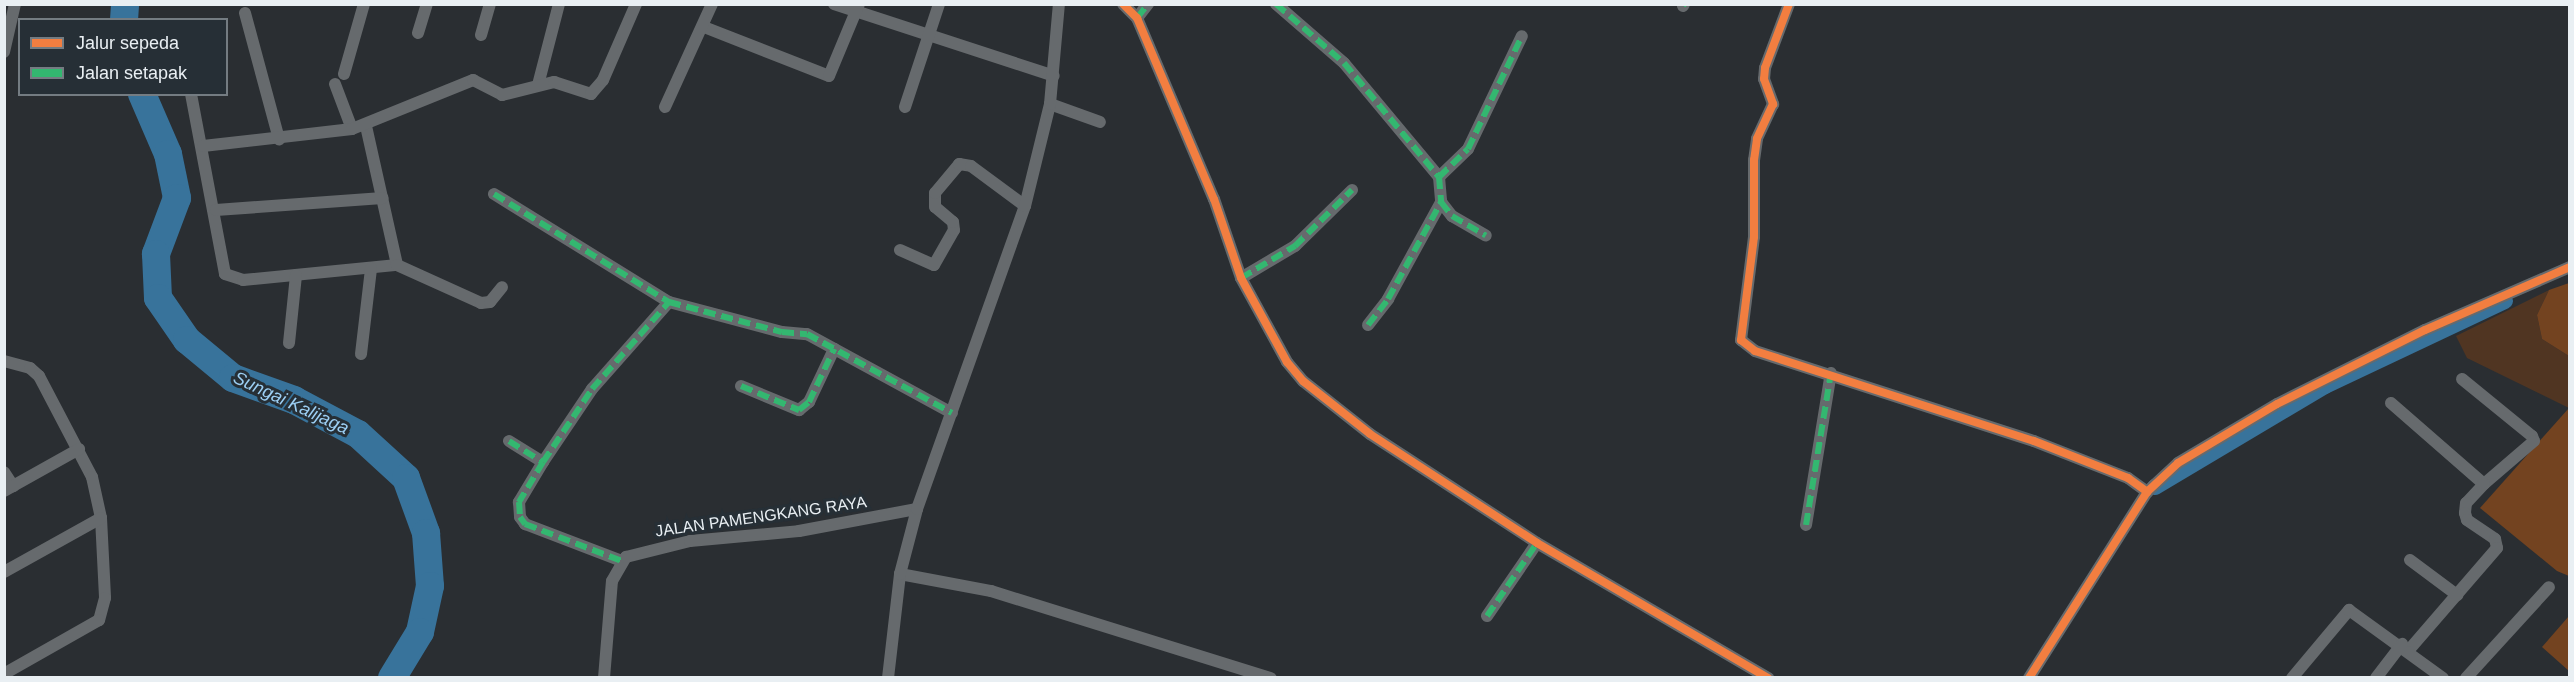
<!DOCTYPE html>
<html>
<head>
<meta charset="utf-8">
<style>
	body { margin:0 }
	#map { position:relative; width:2574px; height:682px; overflow:hidden; background:#2a2e32; font-family:Arial,sans-serif }
	div>[style] { position:absolute }
	[style*='--x'] { left:calc(var(--x)*1px); top:calc(var(--y)*1px); width:calc(var(--w)*1px); rotate:calc(var(--a)*1deg) }
	.green>* { inset:0; background:#503522 }
	.forest>* { inset:0; background:#734320 }
	.canal>* { height:16px; margin:-8px; padding:0 8px; transform-origin:8px; border-radius:8px; background:#38739b }
	.river>* { height:28px; margin:-14px; padding:0 14px; transform-origin:14px; border-radius:14px; background:#38739b }
	.street>* { height:12px; margin:-6px; padding:0 6px; transform-origin:6px; border-radius:6px; background:#666a6d }
	.quiet>* { height:6px; margin-top:-3px; transform-origin:0; background:repeating-linear-gradient(90deg,#33b770 0 12px,transparent 0 18px) }
	.cycleway>* { height:8px; margin:-4px; padding:0 4px; transform-origin:4px; border-radius:4px; background:#f27e40 }
	span { translate:-50% -50%; white-space:nowrap; text-align:center; line-height:1.15; -webkit-text-stroke:6px #262f36; paint-order:stroke }
	.street-label { font-size:16px; color:#e9eff3 }
	.water-label { font-size:18px; color:#9ccff4; font-style:italic }
	.frame { position:absolute; inset:0; border:6px solid #e9eff3; pointer-events:none }
	.legend { position:absolute; left:18px; top:18px; width:210px; height:78px; box-sizing:border-box; background:#262f36; border:2px solid #747c82; margin:0; padding:8px 10px; list-style:none; font-size:18px; color:#e9eff3 }
	.legend li { display:flex; align-items:center; gap:12px; height:30px }
	.legend b { width:30px; border:2px solid #747c82 }
</style>
</head>
<body>
<div id="map">
	<div class="green">
		<i style="clip-path:polygon(2549px 290px,2537px 315px,2542px 339px,2569px 356px,2569px 408px,2467px 358px,2456px 336px)"></i>
	</div>
	<div class="forest">
		<i style="clip-path:polygon(2569px 283px,2570px 283px,2569px 356px,2542px 339px,2537px 315px,2549px 290px)"></i>
		<i style="clip-path:polygon(2569px 408px,2569px 576px,2557px 571px,2480px 508px)"></i>
		<i style="clip-path:polygon(2569px 616px,2569px 671px,2542px 647px)"></i>
	</div>
	<div class="canal">
		<i style="--x:2155;--y:487;--w:198;--a:-30.7"></i>
		<i style="--x:2325;--y:386;--w:199;--a:-25.3"></i>
	</div>
	<div class="river">
		<i style="--x:124;--y:20;--w:16;--a:-86"></i>
		<i style="--x:142;--y:94;--w:65;--a:66.6"></i>
		<i style="--x:168;--y:154;--w:45;--a:78.4"></i>
		<i style="--x:177;--y:198;--w:60;--a:110.6"></i>
		<i style="--x:156;--y:254;--w:44;--a:87.4"></i>
		<i style="--x:158;--y:298;--w:51;--a:55.4"></i>
		<i style="--x:187;--y:340;--w:60;--a:39.6"></i>
		<i style="--x:233;--y:378;--w:65;--a:19.8"></i>
		<i style="--x:294;--y:400;--w:72;--a:28"></i>
		<i style="--x:358;--y:434;--w:65;--a:42.5"></i>
		<i style="--x:406;--y:478;--w:59;--a:70"></i>
		<i style="--x:426;--y:533;--w:53;--a:85.7"></i>
		<i style="--x:430;--y:586;--w:47;--a:102.3"></i>
		<i style="--x:420;--y:632;--w:54;--a:121.3"></i>
	</div>
	<div class="street">
		<i style="--x:834;--y:4;--w:231;--a:18.1"></i>
		<i style="--x:1123;--y:4;--w:20;--a:45"></i>
		<i style="--x:1137;--y:18;--w:197;--a:67"></i>
		<i style="--x:1214;--y:199;--w:83;--a:71.1"></i>
		<i style="--x:1241;--y:278;--w:96;--a:61.3"></i>
		<i style="--x:1287;--y:362;--w:25;--a:50"></i>
		<i style="--x:1303;--y:381;--w:85;--a:38.3"></i>
		<i style="--x:1370;--y:434;--w:199;--a:33.1"></i>
		<i style="--x:1537;--y:543;--w:268;--a:30.3"></i>
		<i style="--x:1276;--y:4;--w:90;--a:40.9"></i>
		<i style="--x:1344;--y:63;--w:148;--a:50.2"></i>
		<i style="--x:1439;--y:177;--w:25;--a:85"></i>
		<i style="--x:1441;--y:202;--w:18;--a:52"></i>
		<i style="--x:1452;--y:216;--w:39;--a:30"></i>
		<i style="--x:1789;--y:4;--w:68;--a:110.6"></i>
		<i style="--x:1765;--y:68;--w:11;--a:95"></i>
		<i style="--x:1764;--y:79;--w:27;--a:70"></i>
		<i style="--x:1773;--y:104;--w:38;--a:115"></i>
		<i style="--x:1757;--y:139;--w:21;--a:98"></i>
		<i style="--x:1754;--y:160;--w:77;--a:90"></i>
		<i style="--x:1754;--y:237;--w:104;--a:97.2"></i>
		<i style="--x:1741;--y:340;--w:18;--a:38"></i>
		<i style="--x:1755;--y:351;--w:293;--a:17.9"></i>
		<i style="--x:2034;--y:441;--w:101;--a:21.5"></i>
		<i style="--x:2128;--y:478;--w:24;--a:36"></i>
		<i style="--x:1683;--y:6;--w:2;--a:-63"></i>
		<i style="--x:245;--y:13;--w:131;--a:74.9"></i>
		<i style="--x:1137;--y:18;--w:18;--a:-52"></i>
		<i style="--x:704;--y:27;--w:134;--a:21.4"></i>
		<i style="--x:829;--y:76;--w:78;--a:-67.4"></i>
		<i style="--x:418;--y:33;--w:30;--a:-73"></i>
		<i style="--x:481;--y:35;--w:32;--a:-74"></i>
		<i style="--x:4;--y:52;--w:49;--a:-77.1"></i>
		<i style="--x:344;--y:74;--w:73;--a:-74.1"></i>
		<i style="--x:335;--y:84;--w:48;--a:69.3"></i>
		<i style="--x:538;--y:85;--w:84;--a:-75.5"></i>
		<i style="--x:191;--y:94;--w:183;--a:79.3"></i>
		<i style="--x:225;--y:274;--w:19;--a:18"></i>
		<i style="--x:243;--y:280;--w:155;--a:-5.6"></i>
		<i style="--x:1050;--y:104;--w:53;--a:19.8"></i>
		<i style="--x:665;--y:107;--w:113;--a:-65.5"></i>
		<i style="--x:905;--y:107;--w:108;--a:-71.7"></i>
		<i style="--x:366;--y:126;--w:142;--a:77.4"></i>
		<i style="--x:397;--y:265;--w:92;--a:24.3"></i>
		<i style="--x:481;--y:303;--w:9;--a:-6"></i>
		<i style="--x:490;--y:302;--w:19;--a:-51"></i>
		<i style="--x:203;--y:146;--w:150;--a:-6.5"></i>
		<i style="--x:352;--y:129;--w:131;--a:-22"></i>
		<i style="--x:473;--y:80;--w:33;--a:27"></i>
		<i style="--x:502;--y:95;--w:54;--a:-14"></i>
		<i style="--x:554;--y:82;--w:39;--a:18"></i>
		<i style="--x:591;--y:94;--w:18;--a:-49"></i>
		<i style="--x:603;--y:80;--w:83;--a:-66.5"></i>
		<i style="--x:1439;--y:177;--w:40;--a:-44"></i>
		<i style="--x:1468;--y:149;--w:125;--a:-64.5"></i>
		<i style="--x:494;--y:194;--w:206;--a:31.7"></i>
		<i style="--x:669;--y:302;--w:117;--a:14.9"></i>
		<i style="--x:782;--y:332;--w:25;--a:5"></i>
		<i style="--x:807;--y:334;--w:165;--a:28.6"></i>
		<i style="--x:216;--y:210;--w:167;--a:-4.1"></i>
		<i style="--x:900;--y:250;--w:37;--a:24"></i>
		<i style="--x:934;--y:265;--w:40;--a:-60.3"></i>
		<i style="--x:954;--y:230;--w:8;--a:-97"></i>
		<i style="--x:953;--y:222;--w:23;--a:-140"></i>
		<i style="--x:935;--y:207;--w:14;--a:-90"></i>
		<i style="--x:935;--y:193;--w:38;--a:-50"></i>
		<i style="--x:959;--y:164;--w:12;--a:9"></i>
		<i style="--x:971;--y:166;--w:67;--a:36.5"></i>
		<i style="--x:1241;--y:278;--w:63;--a:-30.7"></i>
		<i style="--x:1295;--y:246;--w:80;--a:-44.5"></i>
		<i style="--x:1368;--y:325;--w:33;--a:-52"></i>
		<i style="--x:1388;--y:299;--w:111;--a:-61.3"></i>
		<i style="--x:289;--y:343;--w:68;--a:-84.1"></i>
		<i style="--x:361;--y:354;--w:86;--a:-83.3"></i>
		<i style="--x:4;--y:361;--w:27;--a:15"></i>
		<i style="--x:30;--y:368;--w:12;--a:42"></i>
		<i style="--x:39;--y:376;--w:114;--a:62.3"></i>
		<i style="--x:92;--y:477;--w:42;--a:77.6"></i>
		<i style="--x:101;--y:518;--w:80;--a:87.1"></i>
		<i style="--x:105;--y:598;--w:23;--a:105"></i>
		<i style="--x:99;--y:620;--w:109;--a:150.4"></i>
		<i style="--x:2462;--y:379;--w:90;--a:39.2"></i>
		<i style="--x:2532;--y:436;--w:5;--a:68"></i>
		<i style="--x:2534;--y:441;--w:66;--a:139.3"></i>
		<i style="--x:741;--y:386;--w:63;--a:22.5"></i>
		<i style="--x:799;--y:410;--w:13;--a:-39"></i>
		<i style="--x:809;--y:402;--w:59;--a:-64.7"></i>
		<i style="--x:2391;--y:403;--w:123;--a:41.1"></i>
		<i style="--x:2484;--y:484;--w:26;--a:133"></i>
		<i style="--x:2466;--y:503;--w:10;--a:96"></i>
		<i style="--x:2465;--y:513;--w:7;--a:74"></i>
		<i style="--x:2467;--y:520;--w:34;--a:34"></i>
		<i style="--x:2495;--y:539;--w:9;--a:77"></i>
		<i style="--x:2497;--y:548;--w:136;--a:130.8"></i>
		<i style="--x:509;--y:441;--w:40;--a:32"></i>
		<i style="--x:543;--y:462;--w:88;--a:-56.1"></i>
		<i style="--x:592;--y:389;--w:116;--a:-48.5"></i>
		<i style="--x:543;--y:462;--w:47;--a:121"></i>
		<i style="--x:519;--y:502;--w:15;--a:86"></i>
		<i style="--x:520;--y:517;--w:9;--a:54"></i>
		<i style="--x:525;--y:524;--w:104;--a:20.9"></i>
		<i style="--x:4;--y:472;--w:17;--a:57"></i>
		<i style="--x:4;--y:491;--w:86;--a:-29.2"></i>
		<i style="--x:1806;--y:525;--w:154;--a:-80.7"></i>
		<i style="--x:2410;--y:560;--w:59;--a:36.7"></i>
		<i style="--x:4;--y:572;--w:111;--a:-29.1"></i>
		<i style="--x:900;--y:574;--w:93;--a:10.6"></i>
		<i style="--x:991;--y:591;--w:293;--a:17.3"></i>
		<i style="--x:1487;--y:616;--w:88;--a:-55.6"></i>
		<i style="--x:604;--y:678;--w:97;--a:-85.3"></i>
		<i style="--x:612;--y:581;--w:28;--a:-60"></i>
		<i style="--x:626;--y:557;--w:66;--a:-14"></i>
		<i style="--x:690;--y:541;--w:109;--a:-5.2"></i>
		<i style="--x:799;--y:531;--w:120;--a:-10.6"></i>
		<i style="--x:888;--y:678;--w:105;--a:-83.4"></i>
		<i style="--x:900;--y:574;--w:67;--a:-75.3"></i>
		<i style="--x:917;--y:509;--w:322;--a:-70.4"></i>
		<i style="--x:1025;--y:206;--w:105;--a:-76.2"></i>
		<i style="--x:1050;--y:104;--w:100;--a:-84.9"></i>
		<i style="--x:2029;--y:678;--w:220;--a:-57.6"></i>
		<i style="--x:2147;--y:492;--w:42;--a:-43.1"></i>
		<i style="--x:2178;--y:463;--w:115;--a:-30.8"></i>
		<i style="--x:2277;--y:404;--w:165;--a:-26.6"></i>
		<i style="--x:2425;--y:330;--w:158;--a:-23.5"></i>
		<i style="--x:2292;--y:678;--w:89;--a:-50"></i>
		<i style="--x:2349;--y:610;--w:116;--a:35.9"></i>
		<i style="--x:2376;--y:678;--w:43;--a:-52.6"></i>
		<i style="--x:2466;--y:678;--w:123;--a:-47.6"></i>
	</div>
	<div class="quiet">
		<i style="--x:1276;--y:4;--w:90;--a:40.9"></i>
		<i style="--x:1344;--y:63;--w:148;--a:50.2"></i>
		<i style="--x:1439;--y:177;--w:25;--a:85"></i>
		<i style="--x:1441;--y:202;--w:18;--a:52"></i>
		<i style="--x:1452;--y:216;--w:39;--a:30"></i>
		<i style="--x:1683;--y:6;--w:2;--a:-63"></i>
		<i style="--x:1137;--y:18;--w:18;--a:-52"></i>
		<i style="--x:1439;--y:177;--w:40;--a:-44"></i>
		<i style="--x:1468;--y:149;--w:125;--a:-64.5"></i>
		<i style="--x:494;--y:194;--w:206;--a:31.7"></i>
		<i style="--x:669;--y:302;--w:117;--a:14.9"></i>
		<i style="--x:782;--y:332;--w:25;--a:5"></i>
		<i style="--x:807;--y:334;--w:165;--a:28.6"></i>
		<i style="--x:1241;--y:278;--w:63;--a:-30.7"></i>
		<i style="--x:1295;--y:246;--w:80;--a:-44.5"></i>
		<i style="--x:1368;--y:325;--w:33;--a:-52"></i>
		<i style="--x:1388;--y:299;--w:111;--a:-61.3"></i>
		<i style="--x:741;--y:386;--w:63;--a:22.5"></i>
		<i style="--x:799;--y:410;--w:13;--a:-39"></i>
		<i style="--x:809;--y:402;--w:59;--a:-64.7"></i>
		<i style="--x:509;--y:441;--w:40;--a:32"></i>
		<i style="--x:543;--y:462;--w:88;--a:-56.1"></i>
		<i style="--x:592;--y:389;--w:116;--a:-48.5"></i>
		<i style="--x:543;--y:462;--w:47;--a:121"></i>
		<i style="--x:519;--y:502;--w:15;--a:86"></i>
		<i style="--x:520;--y:517;--w:9;--a:54"></i>
		<i style="--x:525;--y:524;--w:104;--a:20.9"></i>
		<i style="--x:1806;--y:525;--w:154;--a:-80.7"></i>
		<i style="--x:1487;--y:616;--w:88;--a:-55.6"></i>
	</div>
	<div class="cycleway">
		<i style="--x:1123;--y:4;--w:20;--a:45"></i>
		<i style="--x:1137;--y:18;--w:197;--a:67"></i>
		<i style="--x:1214;--y:199;--w:83;--a:71.1"></i>
		<i style="--x:1241;--y:278;--w:96;--a:61.3"></i>
		<i style="--x:1287;--y:362;--w:25;--a:50"></i>
		<i style="--x:1303;--y:381;--w:85;--a:38.3"></i>
		<i style="--x:1370;--y:434;--w:199;--a:33.1"></i>
		<i style="--x:1537;--y:543;--w:268;--a:30.3"></i>
		<i style="--x:1789;--y:4;--w:68;--a:110.6"></i>
		<i style="--x:1765;--y:68;--w:11;--a:95"></i>
		<i style="--x:1764;--y:79;--w:27;--a:70"></i>
		<i style="--x:1773;--y:104;--w:38;--a:115"></i>
		<i style="--x:1757;--y:139;--w:21;--a:98"></i>
		<i style="--x:1754;--y:160;--w:77;--a:90"></i>
		<i style="--x:1754;--y:237;--w:104;--a:97.2"></i>
		<i style="--x:1741;--y:340;--w:18;--a:38"></i>
		<i style="--x:1755;--y:351;--w:293;--a:17.9"></i>
		<i style="--x:2034;--y:441;--w:101;--a:21.5"></i>
		<i style="--x:2128;--y:478;--w:24;--a:36"></i>
		<i style="--x:2029;--y:678;--w:220;--a:-57.6"></i>
		<i style="--x:2147;--y:492;--w:42;--a:-43.1"></i>
		<i style="--x:2178;--y:463;--w:115;--a:-30.8"></i>
		<i style="--x:2277;--y:404;--w:165;--a:-26.6"></i>
		<i style="--x:2425;--y:330;--w:158;--a:-23.5"></i>
	</div>
	<div class="street-label">
		<span style="left:761px;top:517px;rotate:-8deg">JALAN PAMENGKANG RAYA</span>
	</div>
	<div class="water-label">
		<span style="left:291px;top:403px;rotate:25deg">Sungai Kalijaga</span>
	</div>
	<div class="frame"></div>
	<ul class="legend">
	<li><b style="height:8px;background:#f27e40"></b>Jalur sepeda</li>
	<li><b style="height:8px;background:#33b770"></b>Jalan setapak</li>
	</ul>
</div>
</body>
</html>
